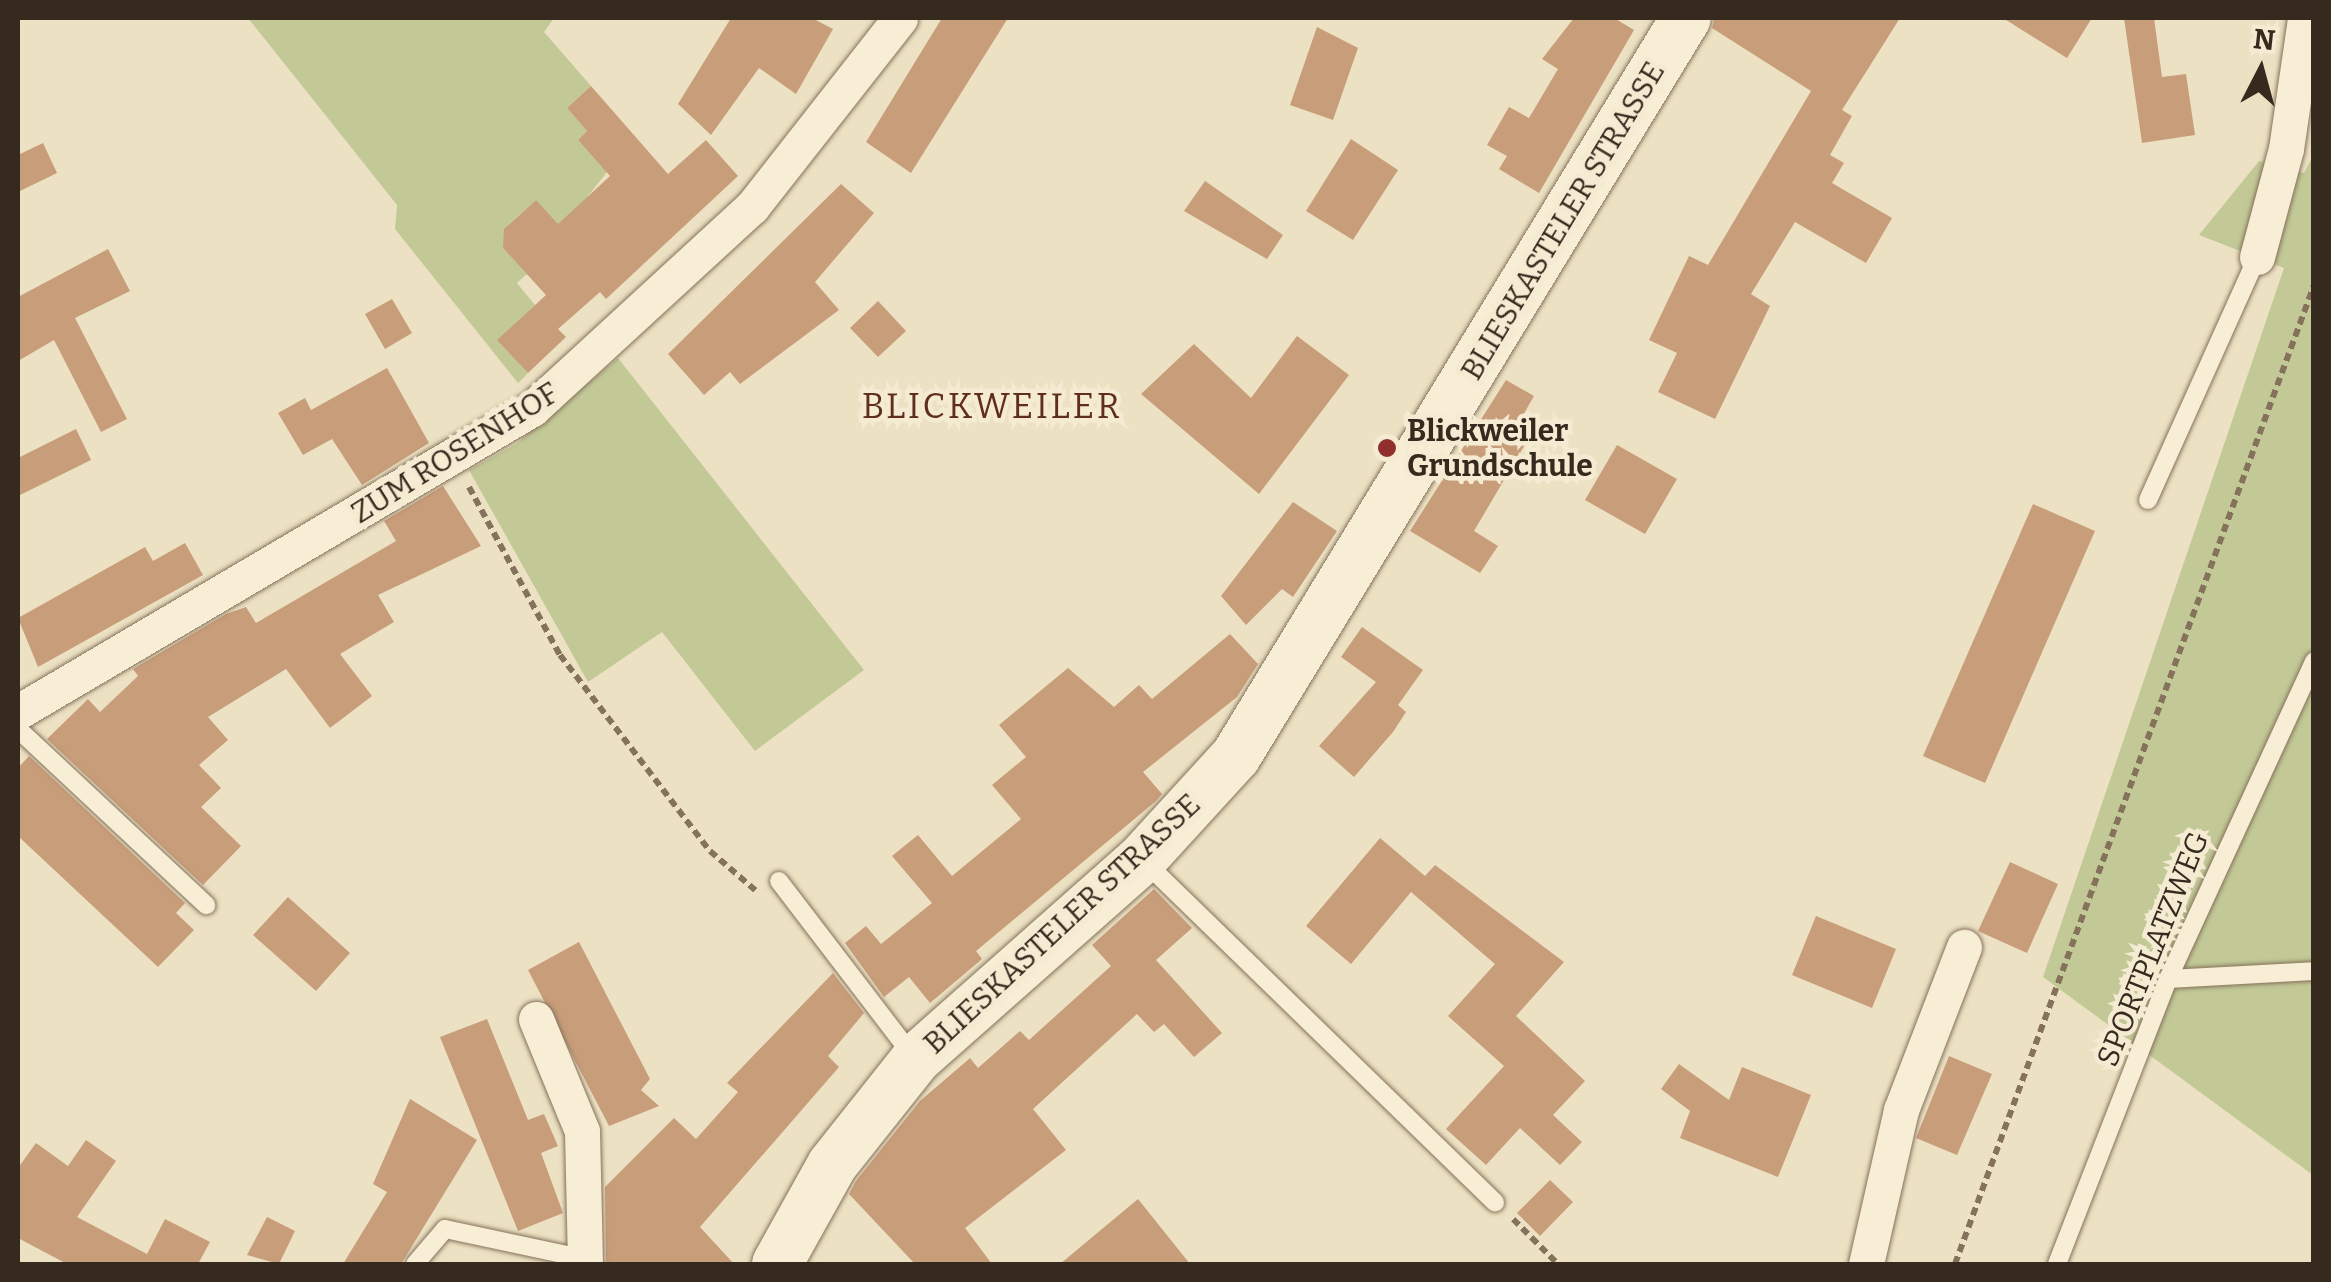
<!DOCTYPE html>
<html>
<head>
<meta charset="utf-8">
<style>
	body { margin:0 }
	#map { position:relative; width:2331px; height:1282px; overflow:hidden; background:#ece1c3; font-family:Bitter,serif }
	div>[style] { position:absolute }
	[style*='--x'] { left:calc(var(--x)*1px); top:calc(var(--y)*1px); width:calc(var(--w)*1px); rotate:calc(var(--a)*1deg) }
	.green>* { inset:0; background:#c2c997 }
	.building>* { inset:0; background:#c89d7a }
	.path>* { height:6px; margin-top:-3px; transform-origin:0; background:repeating-linear-gradient(90deg,#85725b 0 8px,transparent 0 13px) }
	.roads { filter:drop-shadow(0 0 2px #85725b) drop-shadow(0 0 2px #85725b) }
	.lane>* { height:18px; margin:-9px; padding:0 9px; transform-origin:9px; border-radius:9px; background:#f7eed5 }
	.street>* { height:35px; margin:-17.5px; padding:0 17.5px; transform-origin:17.5px; border-radius:17.5px; background:#f7eed5 }
	.secondary>* { height:50px; margin:-25px; padding:0 25px; transform-origin:25px; border-radius:25px; background:#f7eed5 }
	.dots>* { width:28px; height:28px; translate:-50% -50%; box-sizing:border-box; border:5px solid #f4ebd2; border-radius:50% }
	span { translate:-50% -50%; white-space:nowrap; text-align:center; line-height:1.15; -webkit-text-stroke:9px #f4ebd2; paint-order:stroke }
	.street-label { font-size:30px; color:#362a1e }
	.poi-label { font-size:30px; color:#362a1e; font-weight:700 }
	.left { translate:0 -50%; text-align:left }
	.quarter-label { font-size:35px; color:#602e1f; letter-spacing:2.5px }
	.frame { position:absolute; inset:0; border:20px solid #362a1e; pointer-events:none }
	.north { position:absolute; left:2211px; top:20px; width:100px; height:100px; -webkit-text-stroke:8px #f4ebd2; paint-order:stroke; rotate:6deg; font-size:28px; font-weight:700; line-height:40px; text-align:center; color:#362a1e }
	.north::after { content:''; display:block; margin:auto; width:35px; height:45px; background:#362a1e; clip-path:polygon(50% 0,100% 100%,50% 72%,0 100%) }
</style>
</head>
<body>
<div id="map">
	<div class="green">
		<i style="clip-path:polygon(248px 18px,554px 18px,544px 32px,591px 86px,567px 108px,587px 131px,578px 140px,607px 172px,588px 196px,571px 261px,536px 200px,507px 226px,516px 237px,504px 249px,527px 274px,517px 283px,535px 305px,498px 340px,528px 373px,518px 383px,395px 229px,397px 205px)"></i>
		<i style="clip-path:polygon(2313px 156px,2313px 1175px,2043px 977px,2284px 268px,2199px 235px,2259px 161px,2304px 173px)"></i>
		<i style="clip-path:polygon(618px 358px,864px 670px,755px 751px,662px 632px,588px 682px,469px 470px,516px 444px)"></i>
	</div>
	<div class="building">
		<i style="clip-path:polygon(731px 18px,812px 18px,833px 29px,796px 94px,759px 68px,711px 135px,678px 104px)"></i>
		<i style="clip-path:polygon(942px 18px,1008px 18px,911px 173px,866px 142px)"></i>
		<i style="clip-path:polygon(1574px 18px,1614px 18px,1634px 30px,1539px 193px,1499px 169px,1507px 156px,1487px 145px,1509px 107px,1529px 118px,1558px 69px,1542px 59px)"></i>
		<i style="clip-path:polygon(1715px 18px,1900px 18px,1842px 110px,1852px 116px,1830px 155px,1844px 163px,1832px 183px,1892px 218px,1866px 263px,1795px 222px,1751px 294px,1770px 306px,1715px 419px,1658px 392px,1677px 353px,1649px 340px,1689px 256px,1708px 265px,1811px 91px,1712px 28px)"></i>
		<i style="clip-path:polygon(2003px 18px,2092px 18px,2067px 58px)"></i>
		<i style="clip-path:polygon(2124px 18px,2154px 18px,2162px 77px,2186px 74px,2195px 135px,2142px 143px)"></i>
		<i style="clip-path:polygon(1317px 27px,1358px 48px,1333px 120px,1290px 105px)"></i>
		<i style="clip-path:polygon(591px 86px,668px 174px,706px 140px,738px 176px,606px 299px,600px 292px,558px 329px,566px 337px,528px 373px,497px 340px,546px 295px,503px 248px,504px 229px,536px 200px,558px 224px,610px 176px,578px 140px,587px 131px,567px 108px)"></i>
		<i style="clip-path:polygon(1351px 139px,1398px 170px,1353px 240px,1306px 211px)"></i>
		<i style="clip-path:polygon(43px 143px,57px 173px,18px 192px,18px 155px)"></i>
		<i style="clip-path:polygon(1205px 181px,1283px 235px,1267px 259px,1184px 211px)"></i>
		<i style="clip-path:polygon(841px 184px,874px 213px,815px 282px,839px 310px,740px 384px,730px 372px,704px 395px,668px 354px)"></i>
		<i style="clip-path:polygon(108px 249px,130px 291px,75px 318px,127px 419px,101px 432px,54px 340px,18px 361px,18px 297px)"></i>
		<i style="clip-path:polygon(392px 299px,412px 333px,385px 349px,365px 314px)"></i>
		<i style="clip-path:polygon(878px 301px,906px 331px,878px 357px,850px 328px)"></i>
		<i style="clip-path:polygon(1297px 336px,1349px 375px,1259px 494px,1141px 394px,1194px 344px,1251px 398px)"></i>
		<i style="clip-path:polygon(387px 368px,429px 443px,362px 485px,332px 439px,303px 455px,278px 413px,305px 398px,311px 410px)"></i>
		<i style="clip-path:polygon(1506px 380px,1534px 396px,1513px 433px,1527px 441px,1474px 531px,1498px 546px,1480px 573px,1410px 531px)"></i>
		<i style="clip-path:polygon(76px 429px,91px 460px,18px 496px,18px 458px)"></i>
		<i style="clip-path:polygon(1617px 445px,1677px 479px,1645px 534px,1585px 500px)"></i>
		<i style="clip-path:polygon(443px 486px,481px 546px,378px 595px,394px 622px,340px 654px,372px 696px,330px 728px,286px 669px,208px 717px,228px 740px,199px 765px,221px 788px,201px 807px,241px 846px,203px 885px,47px 739px,88px 699px,100px 712px,138px 676px,133px 669px,226px 614px,246px 607px,256px 623px,396px 541px,384px 521px)"></i>
		<i style="clip-path:polygon(1293px 502px,1337px 531px,1293px 597px,1282px 589px,1246px 625px,1221px 596px)"></i>
		<i style="clip-path:polygon(2033px 504px,2095px 531px,1985px 783px,1923px 756px)"></i>
		<i style="clip-path:polygon(185px 543px,203px 575px,38px 667px,18px 618px,145px 547px,153px 561px)"></i>
		<i style="clip-path:polygon(1362px 627px,1423px 670px,1398px 705px,1406px 712px,1393px 732px,1354px 777px,1319px 746px,1376px 682px,1341px 657px)"></i>
		<i style="clip-path:polygon(1230px 634px,1258px 664px,1237px 697px,1143px 772px,1162px 794px,1156px 801px,976px 951px,982px 959px,930px 1003px,909px 977px,884px 997px,845px 943px,866px 926px,881px 944px,932px 903px,892px 856px,918px 835px,952px 876px,1021px 819px,992px 785px,1026px 757px,999px 725px,1068px 668px,1114px 707px,1139px 685px,1152px 699px)"></i>
		<i style="clip-path:polygon(29px 756px,185px 903px,176px 913px,194px 930px,158px 967px,18px 836px,18px 768px)"></i>
		<i style="clip-path:polygon(1380px 838px,1425px 876px,1435px 865px,1564px 962px,1516px 1016px,1585px 1081px,1553px 1115px,1582px 1142px,1560px 1165px,1520px 1128px,1486px 1165px,1446px 1129px,1504px 1066px,1448px 1016px,1495px 964px,1411px 892px,1351px 964px,1306px 926px)"></i>
		<i style="clip-path:polygon(2010px 862px,2058px 884px,2027px 953px,1978px 931px)"></i>
		<i style="clip-path:polygon(1154px 889px,1192px 928px,1156px 960px,1222px 1033px,1194px 1057px,1164px 1024px,1154px 1032px,1137px 1014px,1033px 1109px,1066px 1150px,965px 1228px,992px 1264px,915px 1264px,849px 1194px,856px 1181px,920px 1101px,970px 1058px,978px 1068px,1020px 1031px,1029px 1040px,1111px 966px,1092px 945px)"></i>
		<i style="clip-path:polygon(288px 897px,350px 953px,316px 991px,253px 935px)"></i>
		<i style="clip-path:polygon(1816px 916px,1896px 949px,1872px 1008px,1792px 975px)"></i>
		<i style="clip-path:polygon(579px 942px,650px 1079px,641px 1090px,659px 1106px,609px 1126px,528px 970px)"></i>
		<i style="clip-path:polygon(833px 973px,864px 1013px,828px 1056px,839px 1067px,700px 1227px,734px 1264px,606px 1264px,605px 1187px,674px 1118px,696px 1139px,738px 1092px,727px 1083px)"></i>
		<i style="clip-path:polygon(487px 1019px,528px 1120px,544px 1114px,558px 1146px,541px 1153px,563px 1213px,518px 1231px,440px 1037px)"></i>
		<i style="clip-path:polygon(1949px 1056px,1992px 1074px,1957px 1155px,1916px 1138px)"></i>
		<i style="clip-path:polygon(1679px 1064px,1729px 1100px,1742px 1067px,1811px 1095px,1778px 1177px,1680px 1138px,1690px 1111px,1661px 1089px)"></i>
		<i style="clip-path:polygon(410px 1099px,477px 1140px,401px 1264px,343px 1264px,387px 1192px,373px 1184px)"></i>
		<i style="clip-path:polygon(86px 1140px,116px 1161px,77px 1217px,147px 1254px,165px 1219px,210px 1242px,198px 1264px,67px 1264px,18px 1238px,18px 1168px,36px 1143px,68px 1166px)"></i>
		<i style="clip-path:polygon(1550px 1180px,1573px 1202px,1540px 1236px,1517px 1213px)"></i>
		<i style="clip-path:polygon(1138px 1199px,1190px 1264px,1060px 1264px)"></i>
		<i style="clip-path:polygon(267px 1217px,295px 1231px,279px 1264px,247px 1255px)"></i>
	</div>
	<div class="path">
		<i style="--x:469;--y:487;--w:191;--a:61.6"></i>
		<i style="--x:560;--y:655;--w:247;--a:52.6"></i>
		<i style="--x:710;--y:851;--w:60;--a:40.9"></i>
		<i style="--x:1513;--y:1219;--w:64;--a:45"></i>
		<i style="--x:1955;--y:1264;--w:1043;--a:-69.86"></i>
	</div>
	<div class="roads">
		<div class="lane">
			<i style="--x:2148;--y:500;--w:266;--a:-65.8"></i>
			<i style="--x:18;--y:729;--w:258;--a:43.1"></i>
			<i style="--x:1146;--y:863;--w:487;--a:44.2"></i>
			<i style="--x:779;--y:881;--w:219;--a:52.6"></i>
			<i style="--x:2168;--y:979;--w:146;--a:-3.1"></i>
			<i style="--x:415;--y:1264;--w:46;--a:-49.4"></i>
			<i style="--x:445;--y:1229;--w:144;--a:12"></i>
			<i style="--x:2057;--y:1264;--w:306;--a:-68.7"></i>
			<i style="--x:2168;--y:979;--w:350;--a:-65.3"></i>
		</div>
		<div class="street">
			<i style="--x:2257;--y:257;--w:112;--a:-75"></i>
			<i style="--x:2286;--y:149;--w:132;--a:-81.7"></i>
			<i style="--x:18;--y:712;--w:597;--a:-30.52"></i>
			<i style="--x:532;--y:409;--w:299;--a:-42.6"></i>
			<i style="--x:752;--y:207;--w:240;--a:-51.9"></i>
			<i style="--x:536;--y:1019;--w:121;--a:67.7"></i>
			<i style="--x:582;--y:1131;--w:133;--a:88.7"></i>
			<i style="--x:1866;--y:1264;--w:158;--a:-77.2"></i>
			<i style="--x:1901;--y:1110;--w:175;--a:-68.9"></i>
		</div>
		<div class="secondary">
			<i style="--x:777;--y:1264;--w:113;--a:-60.9"></i>
			<i style="--x:832;--y:1165;--w:135;--a:-51.6"></i>
			<i style="--x:916;--y:1059;--w:302;--a:-41.5"></i>
			<i style="--x:1142;--y:859;--w:139;--a:-47.6"></i>
			<i style="--x:1236;--y:756;--w:864;--a:-58.63"></i>
		</div>
	</div>
	<div class="dots">
		<i style="left:1387px;top:448px;background:#912f2d"></i>
	</div>
	<div class="street-label">
		<span style="left:1563px;top:221px;rotate:-59deg">BLIESKASTELER STRASSE</span>
		<span style="left:455px;top:453px;rotate:-32deg">ZUM ROSENHOF</span>
		<span style="left:1062px;top:924px;rotate:-43deg">BLIESKASTELER STRASSE</span>
		<span style="left:2153px;top:949px;rotate:-68deg">SPORTPLATZWEG</span>
	</div>
	<div class="poi-label">
		<span class="left" style="left:1407px;top:448px">Blickweiler<br>Grundschule</span>
	</div>
	<div class="quarter-label">
		<span style="left:992px;top:406px">BLICKWEILER</span>
	</div>
	<div class="frame"></div>
	<div class="north">N</div>
</div>
</body>
</html>
